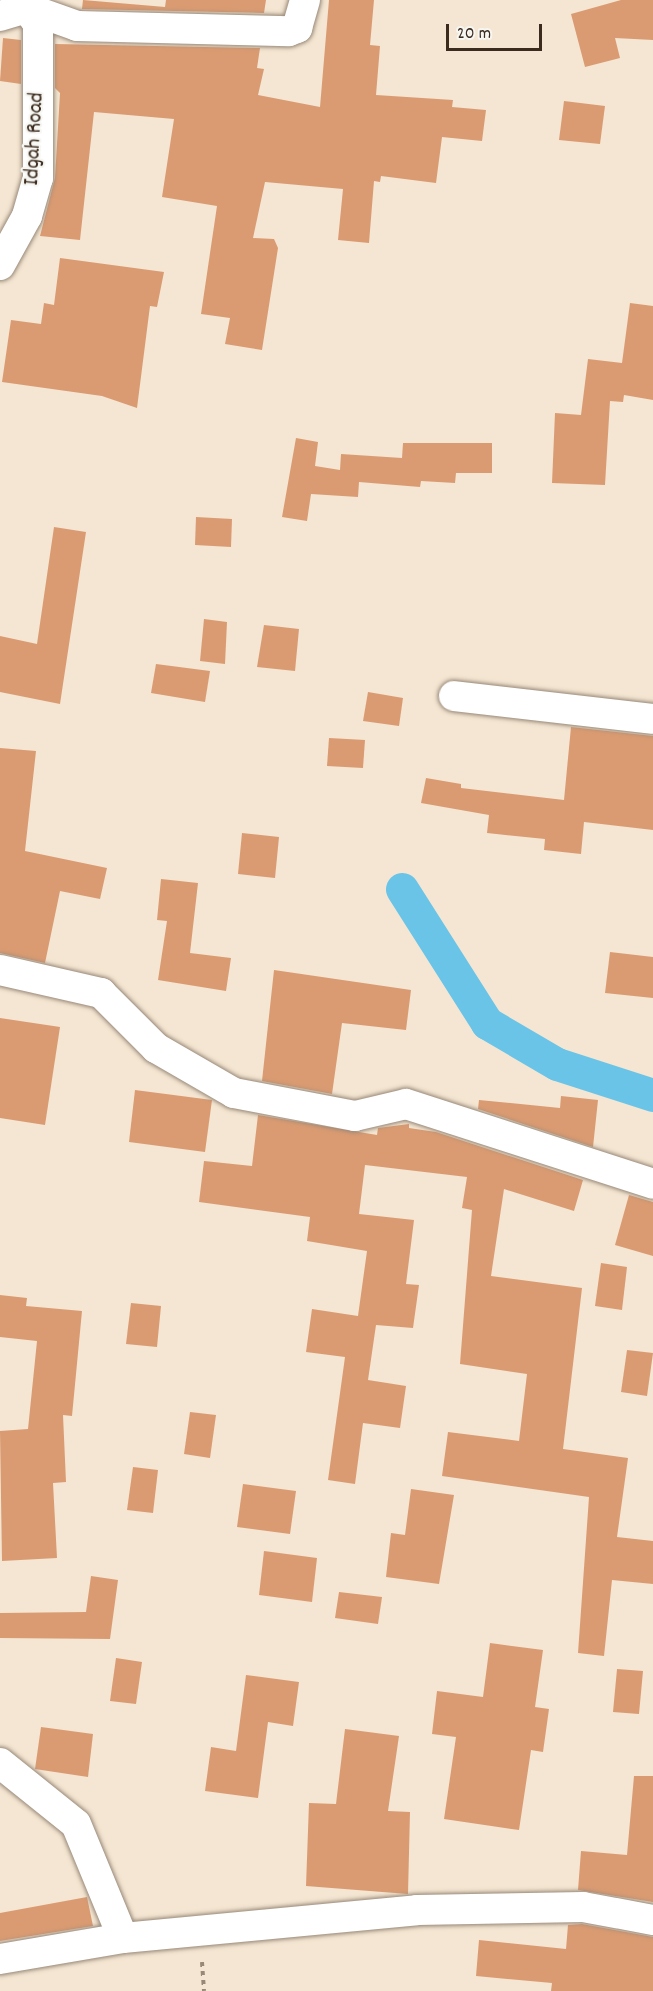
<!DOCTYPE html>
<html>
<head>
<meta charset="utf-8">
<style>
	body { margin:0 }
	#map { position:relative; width:653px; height:1991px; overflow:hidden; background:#f4e6d2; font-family:Dekko,sans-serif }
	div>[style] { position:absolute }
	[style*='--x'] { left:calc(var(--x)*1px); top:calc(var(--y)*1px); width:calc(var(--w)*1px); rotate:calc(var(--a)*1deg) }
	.canal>* { height:33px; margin:-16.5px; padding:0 16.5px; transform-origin:16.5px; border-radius:16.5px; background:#6ac4e8 }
	.building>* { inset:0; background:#da9b72 }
	.path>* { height:4px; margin-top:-2px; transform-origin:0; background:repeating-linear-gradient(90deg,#988878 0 4.5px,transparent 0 9px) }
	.roads { filter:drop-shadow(0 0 2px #988878) drop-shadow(0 0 2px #988878) }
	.minor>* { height:30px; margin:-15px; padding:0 15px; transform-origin:15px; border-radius:15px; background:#fff }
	span { translate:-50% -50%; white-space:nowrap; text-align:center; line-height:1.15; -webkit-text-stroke:4.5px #f6f6f2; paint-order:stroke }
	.street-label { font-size:22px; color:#3b2a1e }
	.scale { position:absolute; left:446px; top:24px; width:96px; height:27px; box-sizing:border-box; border:3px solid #3b2a1e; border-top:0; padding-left:8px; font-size:18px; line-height:21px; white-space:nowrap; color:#3b2a1e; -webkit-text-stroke:4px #f6f6f2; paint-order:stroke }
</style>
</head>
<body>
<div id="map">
	<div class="canal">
		<i style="--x:402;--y:889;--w:159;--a:57.6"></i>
		<i style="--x:487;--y:1023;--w:81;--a:30.4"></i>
		<i style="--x:557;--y:1064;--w:101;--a:17.9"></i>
	</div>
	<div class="building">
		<i style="clip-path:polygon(83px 0,165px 7px,166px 0,266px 0,264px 13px,82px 9px)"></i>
		<i style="clip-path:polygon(329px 0,374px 0,370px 45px,380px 46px,376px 95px,453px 100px,452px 107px,486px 110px,482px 141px,442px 137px,436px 183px,381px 176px,380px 182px,374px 181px,369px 243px,338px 240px,343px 189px,265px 182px,253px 238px,274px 239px,278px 248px,262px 350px,225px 344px,230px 318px,201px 314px,217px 206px,162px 197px,174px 119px,94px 112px,80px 240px,40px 236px,55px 178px,60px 93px,55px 88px,55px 44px,260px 48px,257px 68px,264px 69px,258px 95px,320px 107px)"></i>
		<i style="clip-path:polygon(621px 0,653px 0,653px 40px,615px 38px,620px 58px,585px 67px,571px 14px)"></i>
		<i style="clip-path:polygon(3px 38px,21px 40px,21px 84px,0 81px)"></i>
		<i style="clip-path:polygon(564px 101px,605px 106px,600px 144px,559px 140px)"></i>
		<i style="clip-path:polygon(60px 258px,164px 272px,157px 307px,150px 306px,137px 408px,102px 396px,2px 382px,11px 320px,41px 324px,44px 303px,54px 305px)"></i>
		<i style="clip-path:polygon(630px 303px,653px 306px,653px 400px,624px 395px,623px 402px,610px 401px,605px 485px,552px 483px,555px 413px,581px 415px,588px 359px,622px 363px)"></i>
		<i style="clip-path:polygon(296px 438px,318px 442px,315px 466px,340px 470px,341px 454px,402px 458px,403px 443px,492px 443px,492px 473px,456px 473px,455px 483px,421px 481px,420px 487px,359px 482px,358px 497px,311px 494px,307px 521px,282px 517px)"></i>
		<i style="clip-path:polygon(196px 517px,232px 519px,231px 547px,195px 545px)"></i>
		<i style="clip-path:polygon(54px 527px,86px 532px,60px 704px,0 692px,0 636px,37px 644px)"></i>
		<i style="clip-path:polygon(204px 619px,227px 622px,225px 664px,200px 661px)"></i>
		<i style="clip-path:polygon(264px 625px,299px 629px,295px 671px,257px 667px)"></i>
		<i style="clip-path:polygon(156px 664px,210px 671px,205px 702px,151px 693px)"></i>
		<i style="clip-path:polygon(368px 692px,403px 698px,399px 726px,363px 721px)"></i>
		<i style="clip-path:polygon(571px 727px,653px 736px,653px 830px,584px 822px,581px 854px,544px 850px,545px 839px,487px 833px,489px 815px,421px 803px,426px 778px,461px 784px,461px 788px,564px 800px)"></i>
		<i style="clip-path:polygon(329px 738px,365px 740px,363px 768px,327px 766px)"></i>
		<i style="clip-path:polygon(0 748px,36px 751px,25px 851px,107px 868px,100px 899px,60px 891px,45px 963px,0 953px)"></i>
		<i style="clip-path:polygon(242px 833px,279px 837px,275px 878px,238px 874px)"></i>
		<i style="clip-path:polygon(161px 879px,198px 883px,190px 953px,231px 958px,226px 991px,158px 980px,167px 921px,157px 920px)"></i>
		<i style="clip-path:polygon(610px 952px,653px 957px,653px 998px,605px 993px)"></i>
		<i style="clip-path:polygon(274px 970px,411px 990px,406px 1030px,342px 1023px,332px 1094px,262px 1081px)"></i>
		<i style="clip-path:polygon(0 1018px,60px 1027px,45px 1125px,0 1118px)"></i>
		<i style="clip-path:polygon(135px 1090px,212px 1100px,205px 1152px,129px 1142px)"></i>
		<i style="clip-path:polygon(561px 1096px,598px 1100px,593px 1147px,478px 1109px,479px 1100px,560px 1108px)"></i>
		<i style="clip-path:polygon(258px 1115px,377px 1135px,378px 1128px,409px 1124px,409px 1128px,436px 1132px,583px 1180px,574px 1211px,504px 1189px,491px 1276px,582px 1288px,563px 1449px,628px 1458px,617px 1537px,653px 1541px,653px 1584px,612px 1580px,604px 1656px,578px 1653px,589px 1497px,442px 1476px,448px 1432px,519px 1441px,527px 1374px,460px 1364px,472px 1210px,462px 1208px,467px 1177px,365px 1165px,359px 1214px,414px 1220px,406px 1284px,419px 1285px,413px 1328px,376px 1325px,368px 1380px,406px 1386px,400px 1428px,363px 1423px,355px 1484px,328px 1480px,345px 1357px,306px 1352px,312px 1309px,358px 1316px,367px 1251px,307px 1241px,310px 1217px,199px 1202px,204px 1161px,252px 1166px)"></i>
		<i style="clip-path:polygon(629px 1195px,653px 1202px,653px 1256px,615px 1245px)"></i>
		<i style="clip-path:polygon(601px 1263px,627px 1267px,622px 1310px,595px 1306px)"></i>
		<i style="clip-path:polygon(0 1295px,27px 1298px,26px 1306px,82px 1311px,72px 1416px,63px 1415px,66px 1482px,53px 1483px,57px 1558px,2px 1561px,0 1431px,28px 1429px,37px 1341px,0 1337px)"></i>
		<i style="clip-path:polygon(131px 1303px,161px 1306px,157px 1347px,126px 1344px)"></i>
		<i style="clip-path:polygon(627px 1350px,653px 1353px,647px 1396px,621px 1392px)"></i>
		<i style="clip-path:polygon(190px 1412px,216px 1415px,210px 1458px,184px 1454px)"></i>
		<i style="clip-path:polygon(133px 1467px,158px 1470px,153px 1513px,127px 1510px)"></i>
		<i style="clip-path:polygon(243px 1484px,296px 1491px,290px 1534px,237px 1527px)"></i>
		<i style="clip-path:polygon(411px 1489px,454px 1495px,439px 1584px,386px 1577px,391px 1533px,405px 1535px)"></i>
		<i style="clip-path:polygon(264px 1551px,317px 1558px,312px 1602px,259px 1595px)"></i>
		<i style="clip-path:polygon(91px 1576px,118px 1580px,110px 1639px,0 1638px,0 1613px,86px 1612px)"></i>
		<i style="clip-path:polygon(339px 1592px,382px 1597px,378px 1624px,335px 1618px)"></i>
		<i style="clip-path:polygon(490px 1643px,543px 1650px,535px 1707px,549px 1709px,543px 1752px,531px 1750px,519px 1830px,444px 1819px,456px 1737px,432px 1734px,437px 1691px,483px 1697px)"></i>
		<i style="clip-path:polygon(116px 1658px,142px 1662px,136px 1704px,110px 1701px)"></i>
		<i style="clip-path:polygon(617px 1669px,643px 1671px,639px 1714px,613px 1712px)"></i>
		<i style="clip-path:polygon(246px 1675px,299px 1682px,293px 1726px,268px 1722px,258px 1798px,205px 1791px,211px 1747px,236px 1751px)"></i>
		<i style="clip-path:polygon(41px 1727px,93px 1734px,88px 1777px,35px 1769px)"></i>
		<i style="clip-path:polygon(345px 1729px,399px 1736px,388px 1811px,410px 1812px,408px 1894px,306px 1886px,309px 1803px,336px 1804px)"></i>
		<i style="clip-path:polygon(634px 1776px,653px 1776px,653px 1902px,578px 1890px,581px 1851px,627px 1855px)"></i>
		<i style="clip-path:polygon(87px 1897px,93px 1926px,0 1941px,0 1913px)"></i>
		<i style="clip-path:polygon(582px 1924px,653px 1937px,653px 1991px,551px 1991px,552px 1983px,476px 1976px,479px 1940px,566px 1949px,568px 1925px)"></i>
	</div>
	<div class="path">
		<i style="--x:202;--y:1962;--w:29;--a:86"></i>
	</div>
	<div class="roads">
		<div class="minor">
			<i style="--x:27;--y:8;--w:53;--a:19.8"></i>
			<i style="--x:77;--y:26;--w:212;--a:1.4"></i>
			<i style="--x:289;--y:31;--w:9;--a:-21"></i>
			<i style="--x:297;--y:28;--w:29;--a:-74"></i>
			<i style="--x:0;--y:16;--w:28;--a:-17"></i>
			<i style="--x:27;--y:8;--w:8;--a:-90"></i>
			<i style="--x:0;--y:265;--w:56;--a:-61.1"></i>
			<i style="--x:27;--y:216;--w:40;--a:-74"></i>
			<i style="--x:38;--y:178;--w:154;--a:-90"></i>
			<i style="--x:38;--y:24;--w:19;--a:-125"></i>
			<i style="--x:454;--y:696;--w:200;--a:6.6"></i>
			<i style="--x:0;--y:970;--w:104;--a:12.8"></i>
			<i style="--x:101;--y:993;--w:78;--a:45"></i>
			<i style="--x:156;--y:1048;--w:90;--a:30"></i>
			<i style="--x:234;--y:1093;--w:123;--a:10.8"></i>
			<i style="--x:355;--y:1116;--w:52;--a:-13.2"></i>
			<i style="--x:406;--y:1104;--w:260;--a:17.9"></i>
			<i style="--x:0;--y:1763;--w:97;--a:38.8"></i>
			<i style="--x:76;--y:1824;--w:123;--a:67.6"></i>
			<i style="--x:0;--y:1959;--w:125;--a:-9.7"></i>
			<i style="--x:123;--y:1938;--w:295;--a:-5.4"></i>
			<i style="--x:417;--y:1910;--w:166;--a:-1"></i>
			<i style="--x:583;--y:1907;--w:71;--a:10.5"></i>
		</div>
	</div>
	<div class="street-label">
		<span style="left:35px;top:139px;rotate:-87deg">Idgah Road</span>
	</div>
	<div class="scale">20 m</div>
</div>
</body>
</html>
